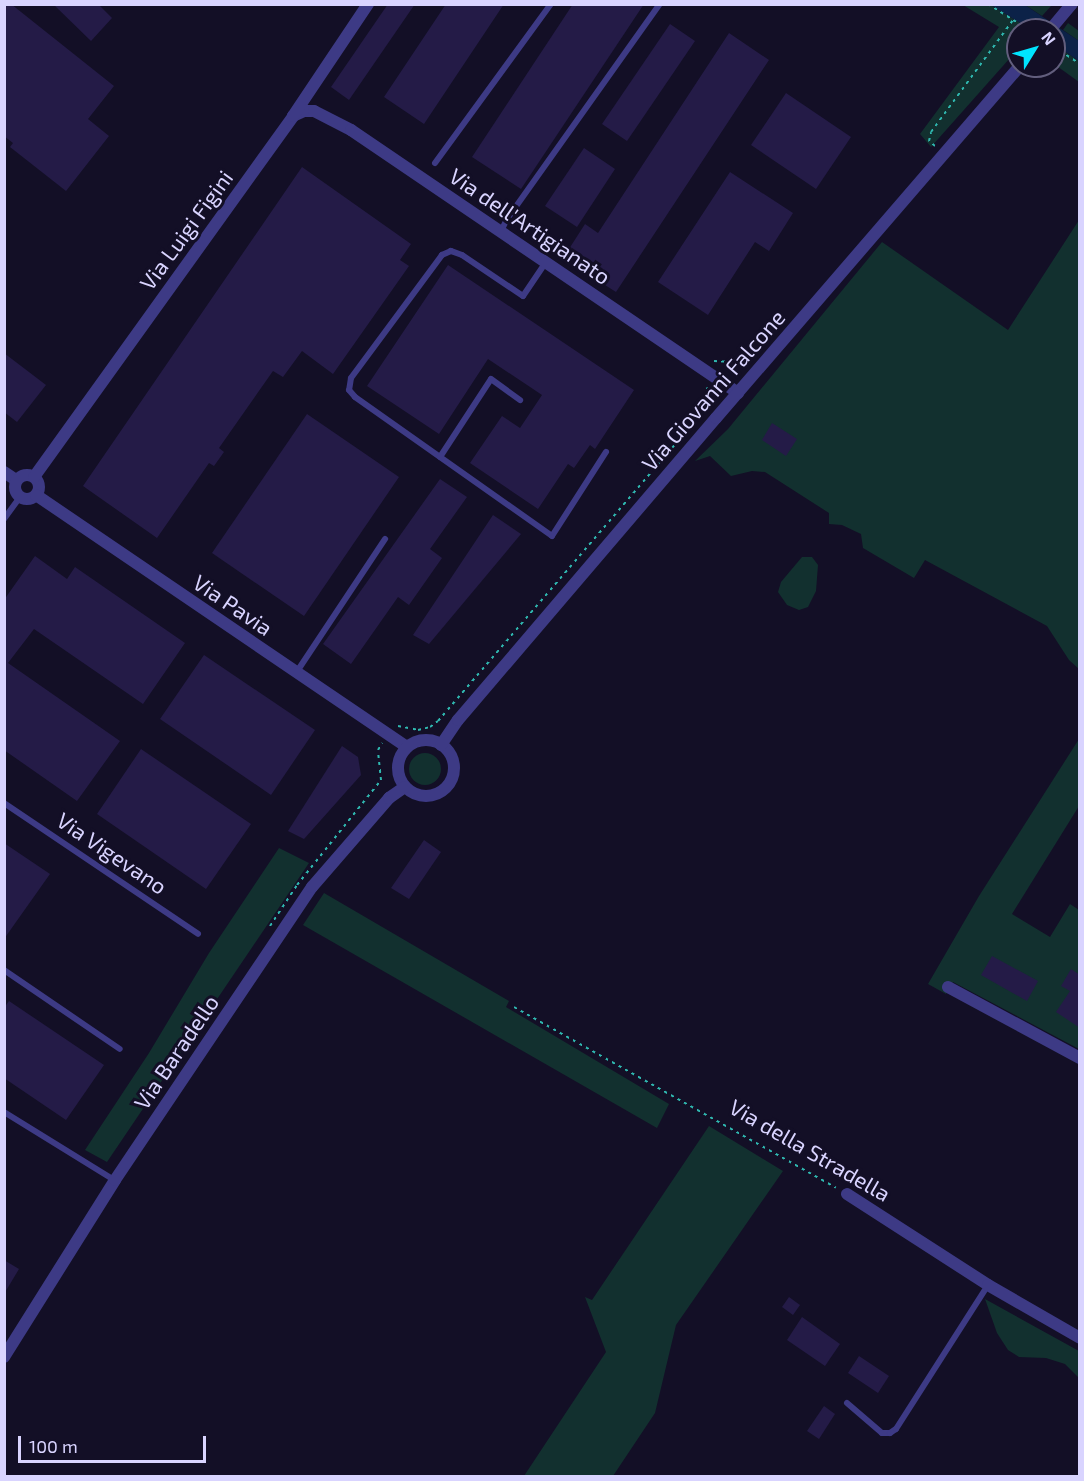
<!DOCTYPE html>
<html>
<head>
<meta charset="utf-8">
<style>
	body { margin:0 }
	#map { position:relative; width:1084px; height:1481px; overflow:hidden; background:#130f26; font-family:"Exo 2",sans-serif }
	div>[style] { position:absolute }
	[style*='--x'] { left:calc(var(--x)*1px); top:calc(var(--y)*1px); width:calc(var(--w)*1px); rotate:calc(var(--a)*1deg) }
	.green>* { inset:0; background:#12302f }
	.round { border-radius:50% }
	.water>* { inset:0; background:#0c2248 }
	.building>* { inset:0; background:#241b47 }
	.path>* { height:2px; margin-top:-1px; transform-origin:0; background:repeating-linear-gradient(90deg,#2fb8b0 0 3px,transparent 0 7.5px) }
	.service>* { height:6px; margin:-3px; padding:0 3px; transform-origin:3px; border-radius:3px; background:#3d3a85 }
	.minor>* { height:12px; margin:-6px; padding:0 6px; transform-origin:6px; border-radius:6px; background:#3d3a85 }
	.minor>.ring { margin:-6px; padding:0; box-sizing:content-box; background:none; border:12px solid #3d3a85; border-radius:50% }
	span { translate:-50% -50%; white-space:nowrap; text-align:center; line-height:1.15; -webkit-text-stroke:6px #130f26; paint-order:stroke }
	.street-label { font-size:22px; color:#d9d4ff }
	.frame { position:absolute; inset:0; border:6px solid #d9d4ff; pointer-events:none }
	.north { position:absolute; left:1006px; top:18px; width:60px; height:60px; box-sizing:border-box; background:#130f26; border:2px solid #625e7d; border-radius:50%; rotate:53deg; font-size:16px; font-weight:700; line-height:24px; text-align:center; color:#d9d4ff }
	.north::after { content:''; display:block; margin:auto; width:21px; height:27px; background:#00e5ff; clip-path:polygon(50% 0,100% 100%,50% 72%,0 100%) }
	.scale { position:absolute; left:18px; top:1436px; width:188px; height:27px; box-sizing:border-box; border:3px solid #d9d4ff; border-top:0; padding-left:8px; font-size:18px; line-height:21px; white-space:nowrap; color:#d9d4ff; -webkit-text-stroke:4px #130f26; paint-order:stroke }
</style>
</head>
<body>
<div id="map">
	<div class="green">
		<i style="clip-path:polygon(963px 5px,991px 5px,1032px 30px,1018px 30px,1018px 49px,931px 147px,920px 134px,999px 27px)"></i>
		<i style="clip-path:polygon(1025px 5px,1052px 5px,1042px 16px)"></i>
		<i style="clip-path:polygon(1068px 23px,1079px 31px,1079px 41px,1063px 30px)"></i>
		<i style="clip-path:polygon(1054px 44px,1079px 61px,1079px 82px,1054px 64px)"></i>
		<i style="clip-path:polygon(1079px 220px,1079px 669px,1069px 660px,1047px 626px,925px 560px,914px 578px,863px 548px,861px 534px,842px 525px,829px 524px,829px 513px,765px 472px,752px 471px,731px 476px,710px 456px,695px 461px,728px 429px,882px 242px,1008px 330px)"></i>
		<i style="clip-path:polygon(802px 557px,812px 557px,818px 565px,816px 591px,808px 607px,799px 610px,787px 605px,778px 592px,781px 582px)"></i>
		<i style="clip-path:polygon(1079px 739px,1079px 806px,1012px 914px,1050px 937px,1070px 904px,1079px 910px,1079px 1049px,953px 982px,946px 994px,928px 984px,979px 896px)"></i>
		<i class="round" style="left:409px;top:753px;width:32px;height:32px"></i>
		<i style="clip-path:polygon(279px 848px,309px 863px,107px 1162px,85px 1150px,149px 1053px,209px 953px)"></i>
		<i style="clip-path:polygon(324px 893px,509px 1001px,506px 1007px,669px 1104px,657px 1128px,303px 925px)"></i>
		<i style="clip-path:polygon(709px 1126px,783px 1171px,676px 1325px,655px 1413px,613px 1476px,524px 1476px,606px 1352px,585px 1297px,592px 1300px)"></i>
		<i style="clip-path:polygon(985px 1299px,1079px 1351px,1079px 1378px,1065px 1364px,1046px 1358px,1019px 1357px,1008px 1350px,997px 1333px)"></i>
	</div>
	<div class="water">
		<i style="clip-path:polygon(991px 5px,1025px 5px,1079px 41px,1079px 61px,1054px 44px,1054px 30px,1032px 30px)"></i>
	</div>
	<div class="building">
		<i style="clip-path:polygon(4px 4px,11px 4px,114px 86px,88px 119px,109px 136px,66px 191px,10px 147px,13px 143px,4px 136px)"></i>
		<i style="clip-path:polygon(53px 4px,98px 4px,112px 18px,91px 41px)"></i>
		<i style="clip-path:polygon(388px 4px,415px 4px,349px 100px,331px 87px)"></i>
		<i style="clip-path:polygon(446px 4px,504px 4px,424px 124px,384px 97px)"></i>
		<i style="clip-path:polygon(573px 4px,644px 4px,521px 189px,472px 157px)"></i>
		<i style="clip-path:polygon(670px 24px,695px 41px,627px 141px,602px 124px)"></i>
		<i style="clip-path:polygon(729px 33px,769px 60px,616px 292px,572px 264px,576px 258px,567px 252px,585px 224px,598px 233px)"></i>
		<i style="clip-path:polygon(786px 93px,851px 137px,816px 189px,751px 145px)"></i>
		<i style="clip-path:polygon(584px 148px,615px 169px,577px 227px,545px 206px)"></i>
		<i style="clip-path:polygon(302px 167px,411px 244px,400px 260px,409px 266px,333px 374px,302px 351px,283px 377px,273px 371px,219px 448px,224px 452px,214px 466px,209px 463px,157px 538px,83px 486px)"></i>
		<i style="clip-path:polygon(730px 172px,793px 213px,769px 251px,755px 242px,708px 315px,658px 282px)"></i>
		<i style="clip-path:polygon(448px 265px,634px 390px,595px 449px,590px 445px,574px 468px,568px 464px,538px 509px,470px 463px,502px 416px,520px 428px,542px 395px,488px 359px,439px 434px,367px 386px)"></i>
		<i style="clip-path:polygon(4px 353px,46px 385px,17px 422px,4px 412px)"></i>
		<i style="clip-path:polygon(307px 414px,399px 477px,304px 616px,212px 553px)"></i>
		<i style="clip-path:polygon(772px 423px,797px 439px,786px 456px,762px 440px)"></i>
		<i style="clip-path:polygon(440px 479px,467px 497px,430px 549px,442px 558px,409px 605px,398px 597px,351px 664px,323px 644px)"></i>
		<i style="clip-path:polygon(493px 515px,521px 534px,429px 644px,413px 635px)"></i>
		<i style="clip-path:polygon(35px 556px,67px 579px,75px 567px,185px 643px,143px 704px,34px 629px,8px 663px,120px 741px,77px 801px,4px 750px,4px 600px)"></i>
		<i style="clip-path:polygon(204px 655px,315px 730px,271px 795px,160px 719px)"></i>
		<i style="clip-path:polygon(342px 746px,358px 757px,361px 775px,304px 839px,288px 831px)"></i>
		<i style="clip-path:polygon(141px 749px,251px 824px,206px 889px,97px 814px)"></i>
		<i style="clip-path:polygon(424px 840px,441px 852px,409px 899px,391px 888px)"></i>
		<i style="clip-path:polygon(4px 843px,50px 874px,4px 939px)"></i>
		<i style="clip-path:polygon(992px 956px,1038px 981px,1027px 1001px,981px 975px)"></i>
		<i style="clip-path:polygon(1071px 969px,1080px 975px,1080px 1028px,1056px 1012px,1070px 991px,1061px 986px)"></i>
		<i style="clip-path:polygon(9px 1001px,104px 1065px,66px 1120px,4px 1078px,4px 1008px)"></i>
		<i style="clip-path:polygon(4px 1260px,19px 1269px,4px 1294px)"></i>
		<i style="clip-path:polygon(789px 1297px,800px 1305px,793px 1315px,782px 1307px)"></i>
		<i style="clip-path:polygon(802px 1317px,840px 1344px,825px 1366px,787px 1340px)"></i>
		<i style="clip-path:polygon(859px 1356px,889px 1376px,878px 1393px,848px 1373px)"></i>
		<i style="clip-path:polygon(824px 1406px,835px 1414px,819px 1439px,807px 1431px)"></i>
	</div>
	<div class="path">
		<i style="--x:988;--y:4;--w:49;--a:32.4"></i>
		<i style="--x:1054;--y:47;--w:31;--a:33"></i>
		<i style="--x:935;--y:146;--w:8;--a:-140"></i>
		<i style="--x:929;--y:141;--w:9;--a:-77"></i>
		<i style="--x:931;--y:132;--w:139;--a:-53.8"></i>
		<i style="--x:714;--y:361;--w:33;--a:3"></i>
		<i style="--x:398;--y:726;--w:20;--a:11"></i>
		<i style="--x:418;--y:730;--w:12;--a:-14"></i>
		<i style="--x:430;--y:727;--w:10;--a:-37"></i>
		<i style="--x:438;--y:721;--w:419;--a:-49.4"></i>
		<i style="--x:711;--y:403;--w:16;--a:-105"></i>
		<i style="--x:270;--y:926;--w:49;--a:-56.6"></i>
		<i style="--x:297;--y:885;--w:134;--a:-51.3"></i>
		<i style="--x:381;--y:780;--w:30;--a:-96"></i>
		<i style="--x:378;--y:750;--w:8;--a:-60"></i>
		<i style="--x:514;--y:1007;--w:369;--a:29.3"></i>
	</div>
	<div class="service">
		<i style="--x:435;--y:163;--w:197;--a:-53.9"></i>
		<i style="--x:501;--y:231;--w:13;--a:-63"></i>
		<i style="--x:507;--y:219;--w:264;--a:-54.6"></i>
		<i style="--x:546;--y:262;--w:41;--a:124.1"></i>
		<i style="--x:523;--y:296;--w:73;--a:-146.1"></i>
		<i style="--x:462;--y:255;--w:12;--a:-160"></i>
		<i style="--x:451;--y:251;--w:10;--a:156"></i>
		<i style="--x:442;--y:255;--w:153;--a:126.5"></i>
		<i style="--x:351;--y:378;--w:12;--a:99"></i>
		<i style="--x:349;--y:390;--w:9;--a:49"></i>
		<i style="--x:355;--y:397;--w:241;--a:35.2"></i>
		<i style="--x:552;--y:536;--w:100;--a:-57.3"></i>
		<i style="--x:440;--y:457;--w:93;--a:-56.8"></i>
		<i style="--x:491;--y:379;--w:36;--a:36"></i>
		<i style="--x:4;--y:519;--w:27;--a:-54"></i>
		<i style="--x:296;--y:673;--w:161;--a:-56.4"></i>
		<i style="--x:4;--y:803;--w:234;--a:34"></i>
		<i style="--x:4;--y:970;--w:140;--a:34.3"></i>
		<i style="--x:4;--y:1112;--w:129;--a:31.7"></i>
		<i style="--x:847;--y:1403;--w:46;--a:40.6"></i>
		<i style="--x:882;--y:1433;--w:8;--a:0"></i>
		<i style="--x:890;--y:1433;--w:7;--a:-34"></i>
		<i style="--x:896;--y:1429;--w:171;--a:-57.4"></i>
	</div>
	<div class="minor">
		<i style="--x:1050;--y:30;--w:34;--a:-50"></i>
		<i style="--x:293;--y:116;--w:12;--a:-24"></i>
		<i style="--x:304;--y:111;--w:10;--a:0"></i>
		<i style="--x:314;--y:111;--w:42;--a:27.2"></i>
		<i style="--x:351;--y:130;--w:468;--a:34.2"></i>
		<i style="--x:4;--y:472;--w:14;--a:34"></i>
		<i class="ring" style="left:15px;top:475px;width:12px;height:12px"></i>
		<i style="--x:34;--y:477;--w:444;--a:-54.3"></i>
		<i style="--x:293;--y:116;--w:135;--a:-56.2"></i>
		<i style="--x:36;--y:495;--w:448;--a:34.2"></i>
		<i class="ring" style="left:398px;top:740px;width:44px;height:44px"></i>
		<i style="--x:441;--y:745;--w:30;--a:-56"></i>
		<i style="--x:458;--y:720;--w:397;--a:-49.5"></i>
		<i style="--x:716;--y:418;--w:465;--a:-49.2"></i>
		<i style="--x:948;--y:987;--w:150;--a:28.3"></i>
		<i style="--x:847;--y:1194;--w:168;--a:32.8"></i>
		<i style="--x:988;--y:1285;--w:106;--a:29.9"></i>
		<i style="--x:4;--y:1357;--w:209;--a:-57.9"></i>
		<i style="--x:115;--y:1180;--w:353;--a:-56.1"></i>
		<i style="--x:312;--y:887;--w:118;--a:-49.1"></i>
		<i style="--x:389;--y:798;--w:19;--a:-35"></i>
	</div>
	<div class="street-label">
		<span style="left:530px;top:226px;rotate:34deg">Via dell'Artigianato</span>
		<span style="left:186px;top:230px;rotate:-54deg">Via Luigi Figini</span>
		<span style="left:713px;top:390px;rotate:-49deg">Via Giovanni Falcone</span>
		<span style="left:233px;top:605px;rotate:34deg">Via Pavia</span>
		<span style="left:112px;top:853px;rotate:34deg">Via Vigevano</span>
		<span style="left:176px;top:1052px;rotate:-56deg">Via Baradello</span>
		<span style="left:810px;top:1150px;rotate:30deg">Via della Stradella</span>
	</div>
	<div class="frame"></div>
	<div class="north">N</div>
	<div class="scale">100 m</div>
</div>
</body>
</html>
